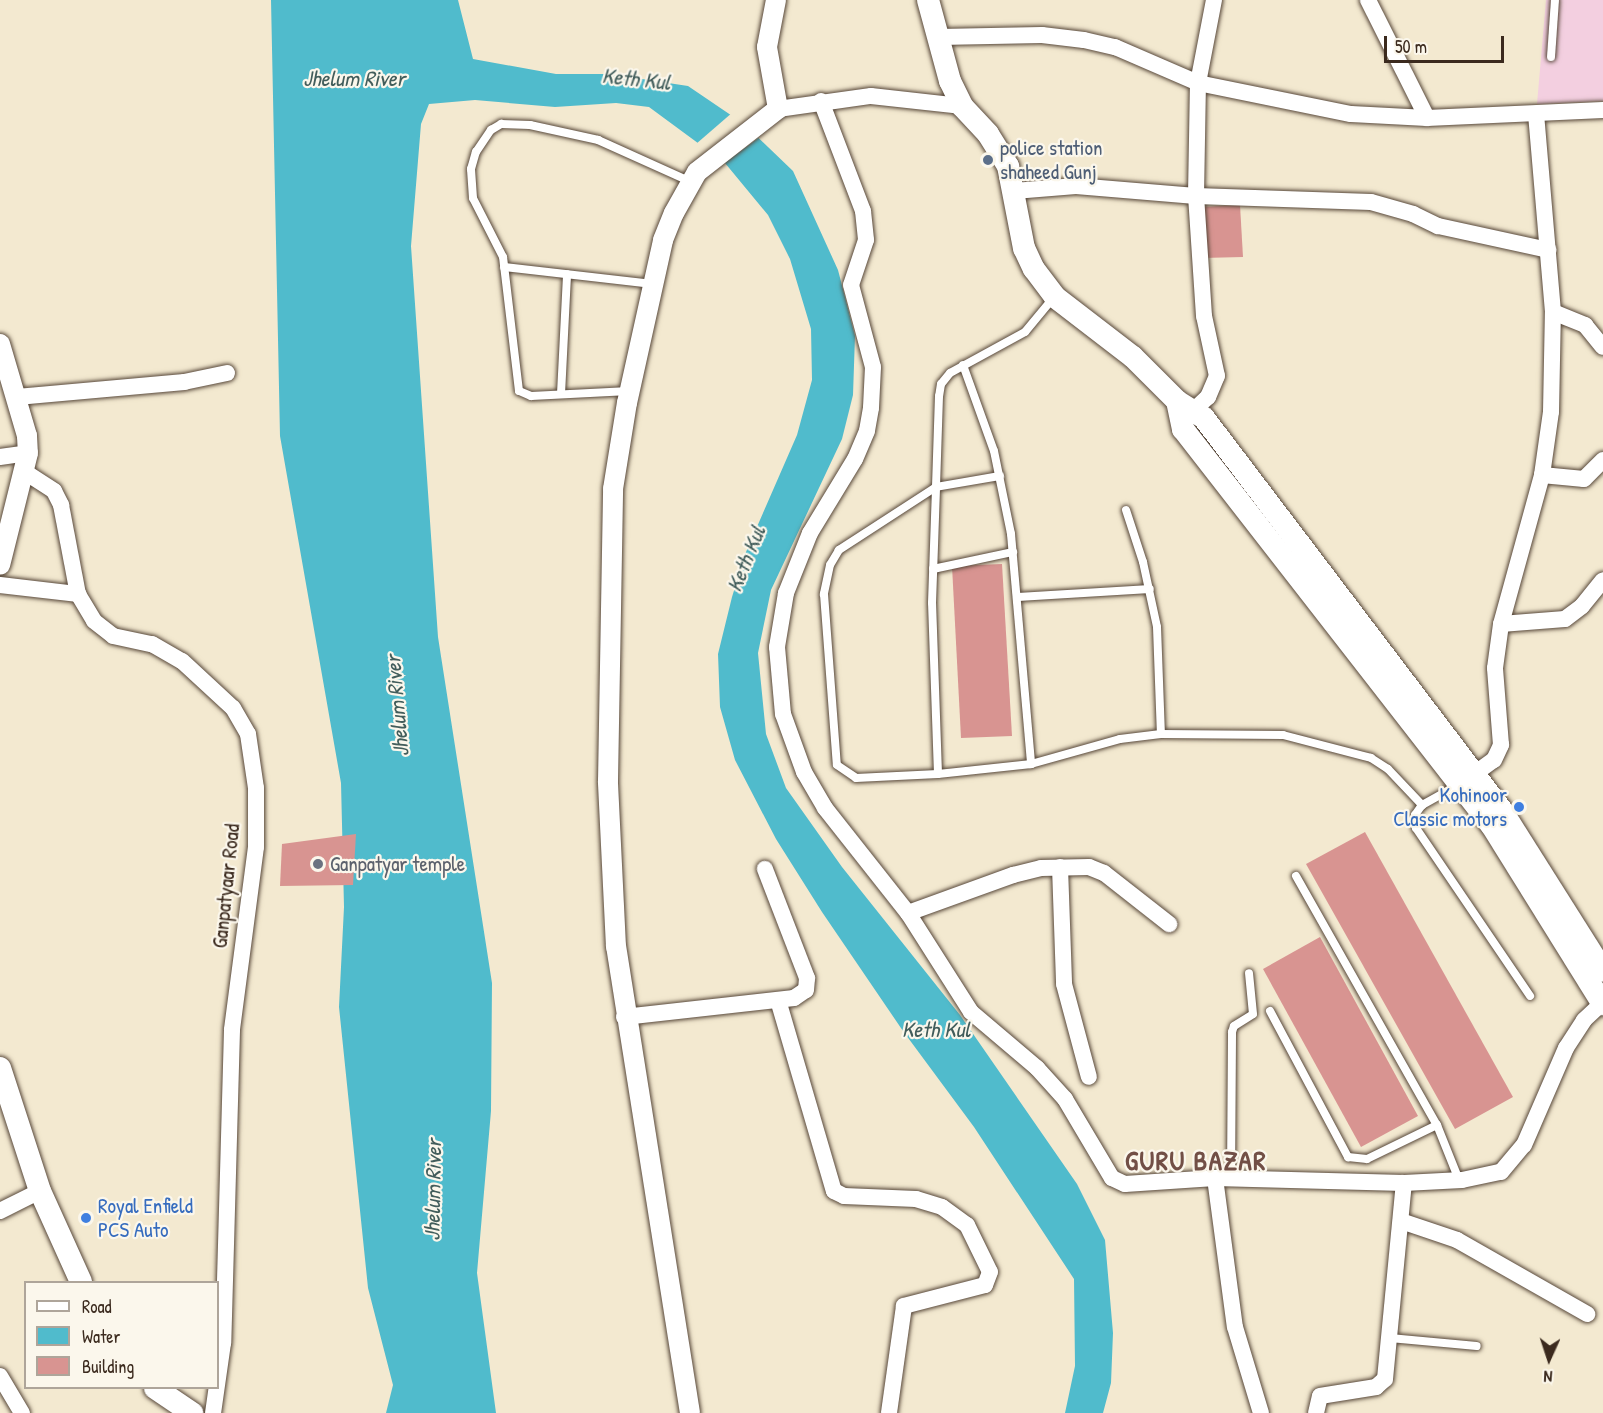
<!DOCTYPE html>
<html>
<head>
<meta charset="utf-8">
<style>
	body { margin:0 }
	#map { position:relative; width:1603px; height:1413px; overflow:hidden; background:#f3e9d0; font-family:"Patrick Hand",sans-serif }
	div>[style] { position:absolute }
	[style*='--x'] { left:calc(var(--x)*1px); top:calc(var(--y)*1px); width:calc(var(--w)*1px); rotate:calc(var(--a)*1deg) }
	.built>* { inset:0; background:#f3cfe0 }
	.water>* { inset:0; background:#50bbcc }
	.pier>* { inset:0; background:#f3e9d0 }
	.building>* { inset:0; background:#d89491 }
	.roads { filter:drop-shadow(0 0 2px #574739) drop-shadow(0 0 2px #574739) }
	.service>* { height:8px; margin:-4px; padding:0 4px; transform-origin:4px; border-radius:4px; background:#fff }
	.minor>* { height:16px; margin:-8px; padding:0 8px; transform-origin:8px; border-radius:8px; background:#fff }
	.tertiary>* { height:20px; margin:-10px; padding:0 10px; transform-origin:10px; border-radius:10px; background:#fff }
	.secondary>* { height:22px; margin:-11px; padding:0 11px; transform-origin:11px; border-radius:11px; background:#fff }
	.dots>* { width:16px; height:16px; translate:-50% -50%; box-sizing:border-box; border:3px solid #fbf7ec; border-radius:50% }
	span { translate:-50% -50%; white-space:nowrap; text-align:center; line-height:1.15; -webkit-text-stroke:4.5px #fbf7ec; paint-order:stroke }
	.service-label { font-size:21px; color:#4e5e75 }
	.left { translate:0 -50%; text-align:left }
	.shop-label { font-size:21px; color:#366cbe }
	.right { translate:-100% -50%; text-align:right }
	.worship-label { font-size:21px; color:#5b616d }
	.street-label { font-size:21px; color:#3b2a1e }
	.water-label { font-size:22px; color:#425d5b; font-style:italic }
	.district-label { font-size:27px; color:#724f46; font-weight:700; letter-spacing:1.5px }
	.legend { position:absolute; left:24px; top:1281px; width:195px; height:108px; box-sizing:border-box; background:#fbf7ec; border:2px solid #aea59a; margin:0; padding:8px 10px; list-style:none; font-size:18px; color:#3b2a1e }
	.legend li { display:flex; align-items:center; gap:12px; height:30px }
	.legend b { width:30px; border:2px solid #aea59a }
	.north { position:absolute; left:1519px; top:1329px; width:60px; height:60px; -webkit-text-stroke:4px #fbf7ec; paint-order:stroke; rotate:183deg; font-size:16px; font-weight:700; line-height:24px; text-align:center; color:#3b2a1e }
	.north::after { content:''; display:block; margin:auto; width:21px; height:27px; background:#3b2a1e; clip-path:polygon(50% 0,100% 100%,50% 72%,0 100%) }
	.scale { position:absolute; left:1384px; top:36px; width:120px; height:27px; box-sizing:border-box; border:3px solid #3b2a1e; border-top:0; padding-left:8px; font-size:18px; line-height:21px; white-space:nowrap; color:#3b2a1e; -webkit-text-stroke:4px #fbf7ec; paint-order:stroke }
</style>
</head>
<body>
<div id="map">
	<div class="built">
		<i style="clip-path:polygon(1546px 0,1603px 0,1603px 101px,1537px 104px)"></i>
	</div>
	<div class="water">
		<i style="clip-path:polygon(271px 0,458px 0,473px 59px,556px 74px,609px 74px,688px 86px,744px 124px,793px 171px,838px 270px,855px 336px,853px 395px,842px 439px,771px 590px,758px 653px,766px 734px,786px 788px,842px 867px,960px 1015px,1077px 1184px,1105px 1240px,1113px 1333px,1111px 1383px,1103px 1413px,1065px 1413px,1075px 1366px,1074px 1279px,974px 1127px,903px 1031px,822px 912px,776px 839px,735px 760px,720px 707px,718px 654px,732px 597px,746px 552px,797px 435px,812px 380px,811px 329px,790px 259px,768px 215px,725px 163px,649px 107px,616px 103px,555px 107px,475px 100px,429px 104px,421px 124px,411px 246px,438px 637px,492px 983px,491px 1111px,477px 1273px,496px 1413px,386px 1413px,393px 1385px,368px 1288px,339px 1007px,344px 907px,341px 783px,280px 436px)"></i>
	</div>
	<div class="pier">
		<i style="clip-path:polygon(733px 112px,761px 136px,722px 165px,696px 144px)"></i>
	</div>
	<div class="building">
		<i style="clip-path:polygon(1240px 205px,1243px 257px,1202px 258px,1200px 207px)"></i>
		<i style="clip-path:polygon(1002px 564px,1012px 736px,961px 738px,952px 566px)"></i>
		<i style="clip-path:polygon(1365px 832px,1513px 1097px,1455px 1129px,1306px 864px)"></i>
		<i style="clip-path:polygon(356px 834px,353px 885px,280px 886px,282px 844px)"></i>
		<i style="clip-path:polygon(1320px 937px,1418px 1116px,1361px 1147px,1263px 969px)"></i>
	</div>
	<div class="roads">
		<div class="service">
			<i style="--x:1551;--y:57;--w:57;--a:-86"></i>
			<i style="--x:504;--y:267;--w:150;--a:6.5"></i>
			<i style="--x:1054;--y:297;--w:45;--a:129.6"></i>
			<i style="--x:1025;--y:332;--w:85;--a:151.3"></i>
			<i style="--x:950;--y:373;--w:14;--a:129"></i>
			<i style="--x:941;--y:384;--w:12;--a:99"></i>
			<i style="--x:939;--y:396;--w:91;--a:91.9"></i>
			<i style="--x:936;--y:487;--w:116;--a:147"></i>
			<i style="--x:839;--y:550;--w:17;--a:121"></i>
			<i style="--x:830;--y:565;--w:30;--a:102"></i>
			<i style="--x:824;--y:594;--w:171;--a:85.7"></i>
			<i style="--x:837;--y:765;--w:23;--a:34"></i>
			<i style="--x:856;--y:778;--w:82;--a:-2.8"></i>
			<i style="--x:938;--y:774;--w:94;--a:-6.1"></i>
			<i style="--x:1031;--y:764;--w:92;--a:-15.7"></i>
			<i style="--x:1120;--y:739;--w:41;--a:-7"></i>
			<i style="--x:1161;--y:734;--w:122;--a:0.5"></i>
			<i style="--x:1283;--y:735;--w:91;--a:14.6"></i>
			<i style="--x:1371;--y:758;--w:20;--a:33"></i>
			<i style="--x:1388;--y:769;--w:50;--a:46.6"></i>
			<i style="--x:963;--y:365;--w:91;--a:70.2"></i>
			<i style="--x:994;--y:451;--w:85;--a:78.4"></i>
			<i style="--x:1011;--y:534;--w:231;--a:85"></i>
			<i style="--x:629;--y:391;--w:98;--a:177.1"></i>
			<i style="--x:531;--y:396;--w:13;--a:-157"></i>
			<i style="--x:519;--y:391;--w:135;--a:-96.8"></i>
			<i style="--x:503;--y:257;--w:66;--a:-117"></i>
			<i style="--x:473;--y:198;--w:29;--a:-94"></i>
			<i style="--x:471;--y:169;--w:18;--a:-74"></i>
			<i style="--x:476;--y:152;--w:27;--a:-56"></i>
			<i style="--x:491;--y:130;--w:12;--a:-31"></i>
			<i style="--x:501;--y:124;--w:29;--a:2"></i>
			<i style="--x:530;--y:125;--w:70;--a:12.4"></i>
			<i style="--x:598;--y:140;--w:102;--a:24.3"></i>
			<i style="--x:561;--y:394;--w:120;--a:-87.1"></i>
			<i style="--x:1126;--y:510;--w:55;--a:71.9"></i>
			<i style="--x:1143;--y:562;--w:66;--a:77.8"></i>
			<i style="--x:1157;--y:627;--w:107;--a:87.9"></i>
			<i style="--x:933;--y:569;--w:82;--a:-12"></i>
			<i style="--x:1018;--y:597;--w:132;--a:-3.5"></i>
			<i style="--x:938;--y:774;--w:171;--a:-92"></i>
			<i style="--x:932;--y:603;--w:116;--a:-88"></i>
			<i style="--x:936;--y:487;--w:65;--a:-9.8"></i>
			<i style="--x:1458;--y:785;--w:41;--a:150.9"></i>
			<i style="--x:1422;--y:805;--w:12;--a:125"></i>
			<i style="--x:1415;--y:815;--w:13;--a:86"></i>
			<i style="--x:1416;--y:828;--w:203;--a:55.8"></i>
			<i style="--x:1296;--y:876;--w:286;--a:60.5"></i>
			<i style="--x:1437;--y:1125;--w:59;--a:68.2"></i>
			<i style="--x:1270;--y:1011;--w:166;--a:61.9"></i>
			<i style="--x:1348;--y:1157;--w:19;--a:6"></i>
			<i style="--x:1367;--y:1159;--w:78;--a:-25.9"></i>
			<i style="--x:1231;--y:1179;--w:147;--a:-89.6"></i>
			<i style="--x:1232;--y:1032;--w:6;--a:-72"></i>
			<i style="--x:1234;--y:1026;--w:22;--a:-32"></i>
			<i style="--x:1253;--y:1014;--w:41;--a:-95.6"></i>
			<i style="--x:1390;--y:1338;--w:87;--a:5.3"></i>
		</div>
		<div class="minor">
			<i style="--x:1368;--y:0;--w:132;--a:63.4"></i>
			<i style="--x:939;--y:37;--w:103;--a:-1.1"></i>
			<i style="--x:1042;--y:35;--w:42;--a:6.8"></i>
			<i style="--x:1084;--y:40;--w:32;--a:13"></i>
			<i style="--x:1115;--y:47;--w:90;--a:23.4"></i>
			<i style="--x:1198;--y:83;--w:156;--a:11.5"></i>
			<i style="--x:1351;--y:114;--w:76;--a:3"></i>
			<i style="--x:1427;--y:118;--w:176;--a:-2.6"></i>
			<i style="--x:821;--y:101;--w:118;--a:69.1"></i>
			<i style="--x:863;--y:211;--w:29;--a:84"></i>
			<i style="--x:866;--y:240;--w:47;--a:108.4"></i>
			<i style="--x:851;--y:285;--w:85;--a:75"></i>
			<i style="--x:873;--y:367;--w:41;--a:92.8"></i>
			<i style="--x:871;--y:408;--w:23;--a:100"></i>
			<i style="--x:867;--y:431;--w:30;--a:113"></i>
			<i style="--x:855;--y:459;--w:87;--a:121.3"></i>
			<i style="--x:810;--y:533;--w:65;--a:111.8"></i>
			<i style="--x:786;--y:593;--w:55;--a:99.5"></i>
			<i style="--x:777;--y:647;--w:67;--a:84.9"></i>
			<i style="--x:783;--y:714;--w:62;--a:70.1"></i>
			<i style="--x:804;--y:772;--w:42;--a:59.7"></i>
			<i style="--x:825;--y:808;--w:134;--a:51.7"></i>
			<i style="--x:908;--y:913;--w:117;--a:57.5"></i>
			<i style="--x:971;--y:1012;--w:87;--a:40.3"></i>
			<i style="--x:1037;--y:1068;--w:42;--a:47.9"></i>
			<i style="--x:1065;--y:1099;--w:92;--a:59.3"></i>
			<i style="--x:1112;--y:1178;--w:14;--a:25"></i>
			<i style="--x:1125;--y:1184;--w:90;--a:-3.8"></i>
			<i style="--x:1215;--y:1178;--w:189;--a:1.5"></i>
			<i style="--x:1404;--y:1183;--w:58;--a:-3"></i>
			<i style="--x:1462;--y:1180;--w:40;--a:-12"></i>
			<i style="--x:1501;--y:1172;--w:35;--a:-50"></i>
			<i style="--x:1524;--y:1145;--w:106;--a:-66.6"></i>
			<i style="--x:1566;--y:1048;--w:33;--a:-57"></i>
			<i style="--x:1584;--y:1020;--w:26;--a:-43"></i>
			<i style="--x:778;--y:109;--w:94;--a:-8"></i>
			<i style="--x:871;--y:96;--w:92;--a:6.3"></i>
			<i style="--x:1014;--y:191;--w:62;--a:-4.6"></i>
			<i style="--x:1076;--y:186;--w:120;--a:4.8"></i>
			<i style="--x:1196;--y:196;--w:175;--a:2"></i>
			<i style="--x:1371;--y:202;--w:44;--a:15.9"></i>
			<i style="--x:1413;--y:214;--w:28;--a:26"></i>
			<i style="--x:1438;--y:226;--w:113;--a:12.3"></i>
			<i style="--x:1553;--y:312;--w:35;--a:22"></i>
			<i style="--x:1585;--y:325;--w:28;--a:51"></i>
			<i style="--x:17;--y:397;--w:168;--a:-5.1"></i>
			<i style="--x:184;--y:382;--w:44;--a:-11.8"></i>
			<i style="--x:1195;--y:409;--w:18;--a:-43"></i>
			<i style="--x:1208;--y:397;--w:23;--a:-67"></i>
			<i style="--x:1217;--y:376;--w:61;--a:-102.2"></i>
			<i style="--x:1204;--y:316;--w:120;--a:-93.8"></i>
			<i style="--x:1196;--y:196;--w:113;--a:-89"></i>
			<i style="--x:1198;--y:83;--w:85;--a:-79.1"></i>
			<i style="--x:0;--y:457;--w:28;--a:-8"></i>
			<i style="--x:25;--y:472;--w:35;--a:33"></i>
			<i style="--x:54;--y:491;--w:16;--a:63"></i>
			<i style="--x:61;--y:505;--w:91;--a:79.2"></i>
			<i style="--x:78;--y:594;--w:31;--a:59"></i>
			<i style="--x:94;--y:621;--w:24;--a:38"></i>
			<i style="--x:113;--y:636;--w:40;--a:12"></i>
			<i style="--x:152;--y:644;--w:34;--a:30"></i>
			<i style="--x:182;--y:661;--w:69;--a:42.7"></i>
			<i style="--x:233;--y:708;--w:30;--a:60"></i>
			<i style="--x:248;--y:734;--w:55;--a:81.6"></i>
			<i style="--x:256;--y:788;--w:59;--a:90"></i>
			<i style="--x:256;--y:847;--w:185;--a:97.5"></i>
			<i style="--x:232;--y:1030;--w:313;--a:91.6"></i>
			<i style="--x:223;--y:1343;--w:71;--a:98.1"></i>
			<i style="--x:1542;--y:475;--w:42;--a:5.4"></i>
			<i style="--x:1584;--y:479;--w:27;--a:-45"></i>
			<i style="--x:0;--y:585;--w:79;--a:6.6"></i>
			<i style="--x:1501;--y:624;--w:64;--a:-4.5"></i>
			<i style="--x:1565;--y:619;--w:21;--a:-37"></i>
			<i style="--x:1582;--y:606;--w:33;--a:-51"></i>
			<i style="--x:1466;--y:780;--w:34;--a:-36"></i>
			<i style="--x:1494;--y:760;--w:17;--a:-65"></i>
			<i style="--x:1501;--y:745;--w:77;--a:-94.5"></i>
			<i style="--x:1495;--y:668;--w:44;--a:-82.2"></i>
			<i style="--x:1501;--y:624;--w:155;--a:-74.6"></i>
			<i style="--x:1542;--y:475;--w:64;--a:-81.9"></i>
			<i style="--x:1551;--y:412;--w:100;--a:-88.9"></i>
			<i style="--x:1553;--y:312;--w:199;--a:-94.9"></i>
			<i style="--x:1060;--y:867;--w:117;--a:88"></i>
			<i style="--x:1064;--y:984;--w:96;--a:75"></i>
			<i style="--x:908;--y:913;--w:112;--a:-19.9"></i>
			<i style="--x:1013;--y:875;--w:29;--a:-14"></i>
			<i style="--x:1041;--y:868;--w:48;--a:-1.2"></i>
			<i style="--x:1089;--y:867;--w:16;--a:22"></i>
			<i style="--x:1104;--y:873;--w:83;--a:38.1"></i>
			<i style="--x:778;--y:1000;--w:199;--a:73.7"></i>
			<i style="--x:834;--y:1191;--w:11;--a:27"></i>
			<i style="--x:844;--y:1196;--w:72;--a:2.4"></i>
			<i style="--x:916;--y:1199;--w:27;--a:17"></i>
			<i style="--x:942;--y:1207;--w:31;--a:36"></i>
			<i style="--x:967;--y:1225;--w:52;--a:63.9"></i>
			<i style="--x:990;--y:1272;--w:14;--a:111"></i>
			<i style="--x:985;--y:1285;--w:84;--a:165.5"></i>
			<i style="--x:904;--y:1306;--w:108;--a:98"></i>
			<i style="--x:624;--y:1017;--w:171;--a:-6.4"></i>
			<i style="--x:794;--y:998;--w:14;--a:-34"></i>
			<i style="--x:806;--y:990;--w:12;--a:-85"></i>
			<i style="--x:807;--y:978;--w:117;--a:-111.1"></i>
			<i style="--x:1215;--y:1178;--w:150;--a:82.4"></i>
			<i style="--x:1235;--y:1327;--w:90;--a:73.2"></i>
			<i style="--x:0;--y:1211;--w:45;--a:-26.6"></i>
			<i style="--x:1401;--y:1221;--w:59;--a:18.7"></i>
			<i style="--x:1457;--y:1240;--w:150;--a:29.6"></i>
			<i style="--x:0;--y:1376;--w:43;--a:59.3"></i>
			<i style="--x:1316;--y:1413;--w:17;--a:-77"></i>
			<i style="--x:1320;--y:1396;--w:57;--a:-9.1"></i>
			<i style="--x:1376;--y:1387;--w:12;--a:-42"></i>
			<i style="--x:1385;--y:1379;--w:197;--a:-84.5"></i>
		</div>
		<div class="tertiary">
			<i style="--x:0;--y:344;--w:96;--a:73.6"></i>
			<i style="--x:27;--y:436;--w:17;--a:87"></i>
			<i style="--x:28;--y:453;--w:115;--a:104"></i>
			<i style="--x:690;--y:1413;--w:472;--a:-99"></i>
			<i style="--x:616;--y:947;--w:166;--a:-92.8"></i>
			<i style="--x:608;--y:781;--w:292;--a:-89"></i>
			<i style="--x:613;--y:489;--w:87;--a:-80.8"></i>
			<i style="--x:627;--y:403;--w:167;--a:-77.5"></i>
			<i style="--x:663;--y:240;--w:29;--a:-68"></i>
			<i style="--x:674;--y:213;--w:47;--a:-60.7"></i>
			<i style="--x:697;--y:172;--w:103;--a:-37.9"></i>
			<i style="--x:778;--y:109;--w:63;--a:-100.1"></i>
			<i style="--x:767;--y:47;--w:48;--a:-79.2"></i>
		</div>
		<div class="secondary">
			<i style="--x:928;--y:0;--w:84;--a:74.8"></i>
			<i style="--x:950;--y:81;--w:28;--a:64"></i>
			<i style="--x:962;--y:106;--w:38;--a:47"></i>
			<i style="--x:988;--y:134;--w:38;--a:58"></i>
			<i style="--x:1008;--y:166;--w:84;--a:79"></i>
			<i style="--x:1024;--y:248;--w:23;--a:65"></i>
			<i style="--x:1034;--y:269;--w:35;--a:53"></i>
			<i style="--x:1055;--y:297;--w:98;--a:37.6"></i>
			<i style="--x:1133;--y:357;--w:62;--a:45"></i>
			<i style="--x:1177;--y:401;--w:32;--a:32"></i>
			<i style="--x:1204;--y:418;--w:493;--a:52.8"></i>
			<i style="--x:1502;--y:811;--w:189;--a:57.7"></i>
			<i style="--x:1177;--y:401;--w:29;--a:78"></i>
			<i style="--x:1183;--y:429;--w:503;--a:52.11"></i>
			<i style="--x:1492;--y:826;--w:210;--a:58.1"></i>
			<i style="--x:0;--y:1068;--w:129;--a:72"></i>
			<i style="--x:40;--y:1191;--w:100;--a:65.7"></i>
			<i style="--x:155;--y:1388;--w:45;--a:34"></i>
		</div>
	</div>
	<div class="dots">
		<i style="left:988px;top:160px;background:#5c6f8a"></i>
		<i style="left:1519px;top:807px;background:#3f7fe0"></i>
		<i style="left:318px;top:864px;background:#6b7280"></i>
		<i style="left:86px;top:1218px;background:#3f7fe0"></i>
	</div>
	<div class="service-label">
		<span class="left" style="left:1000px;top:160px">police station<br>shaheed Gunj</span>
	</div>
	<div class="shop-label">
		<span class="right" style="left:1507px;top:807px">Kohinoor<br>Classic motors</span>
		<span class="left" style="left:98px;top:1218px">Royal Enfield<br>PCS Auto</span>
	</div>
	<div class="worship-label">
		<span class="left" style="left:330px;top:864px">Ganpatyar temple</span>
	</div>
	<div class="street-label">
		<span style="left:226px;top:886px;rotate:-84deg">Ganpatyaar Road</span>
	</div>
	<div class="water-label">
		<span style="left:354px;top:79px">Jhelum River</span>
		<span style="left:636px;top:79px;rotate:6deg">Keth Kul</span>
		<span style="left:746px;top:559px;rotate:-68deg">Keth Kul</span>
		<span style="left:397px;top:706px;rotate:-95deg">Jhelum River</span>
		<span style="left:936px;top:1030px">Keth Kul</span>
		<span style="left:433px;top:1190px;rotate:-89deg">Jhelum River</span>
	</div>
	<div class="district-label">
		<span style="left:1196px;top:1161px">GURU BAZAR</span>
	</div>
	<ul class="legend">
	<li><b style="height:8px;background:#fff"></b>Road</li>
	<li><b style="height:16px;background:#50bbcc"></b>Water</li>
	<li><b style="height:16px;background:#d89491"></b>Building</li>
	</ul>
	<div class="north">N</div>
	<div class="scale">50 m</div>
</div>
</body>
</html>
